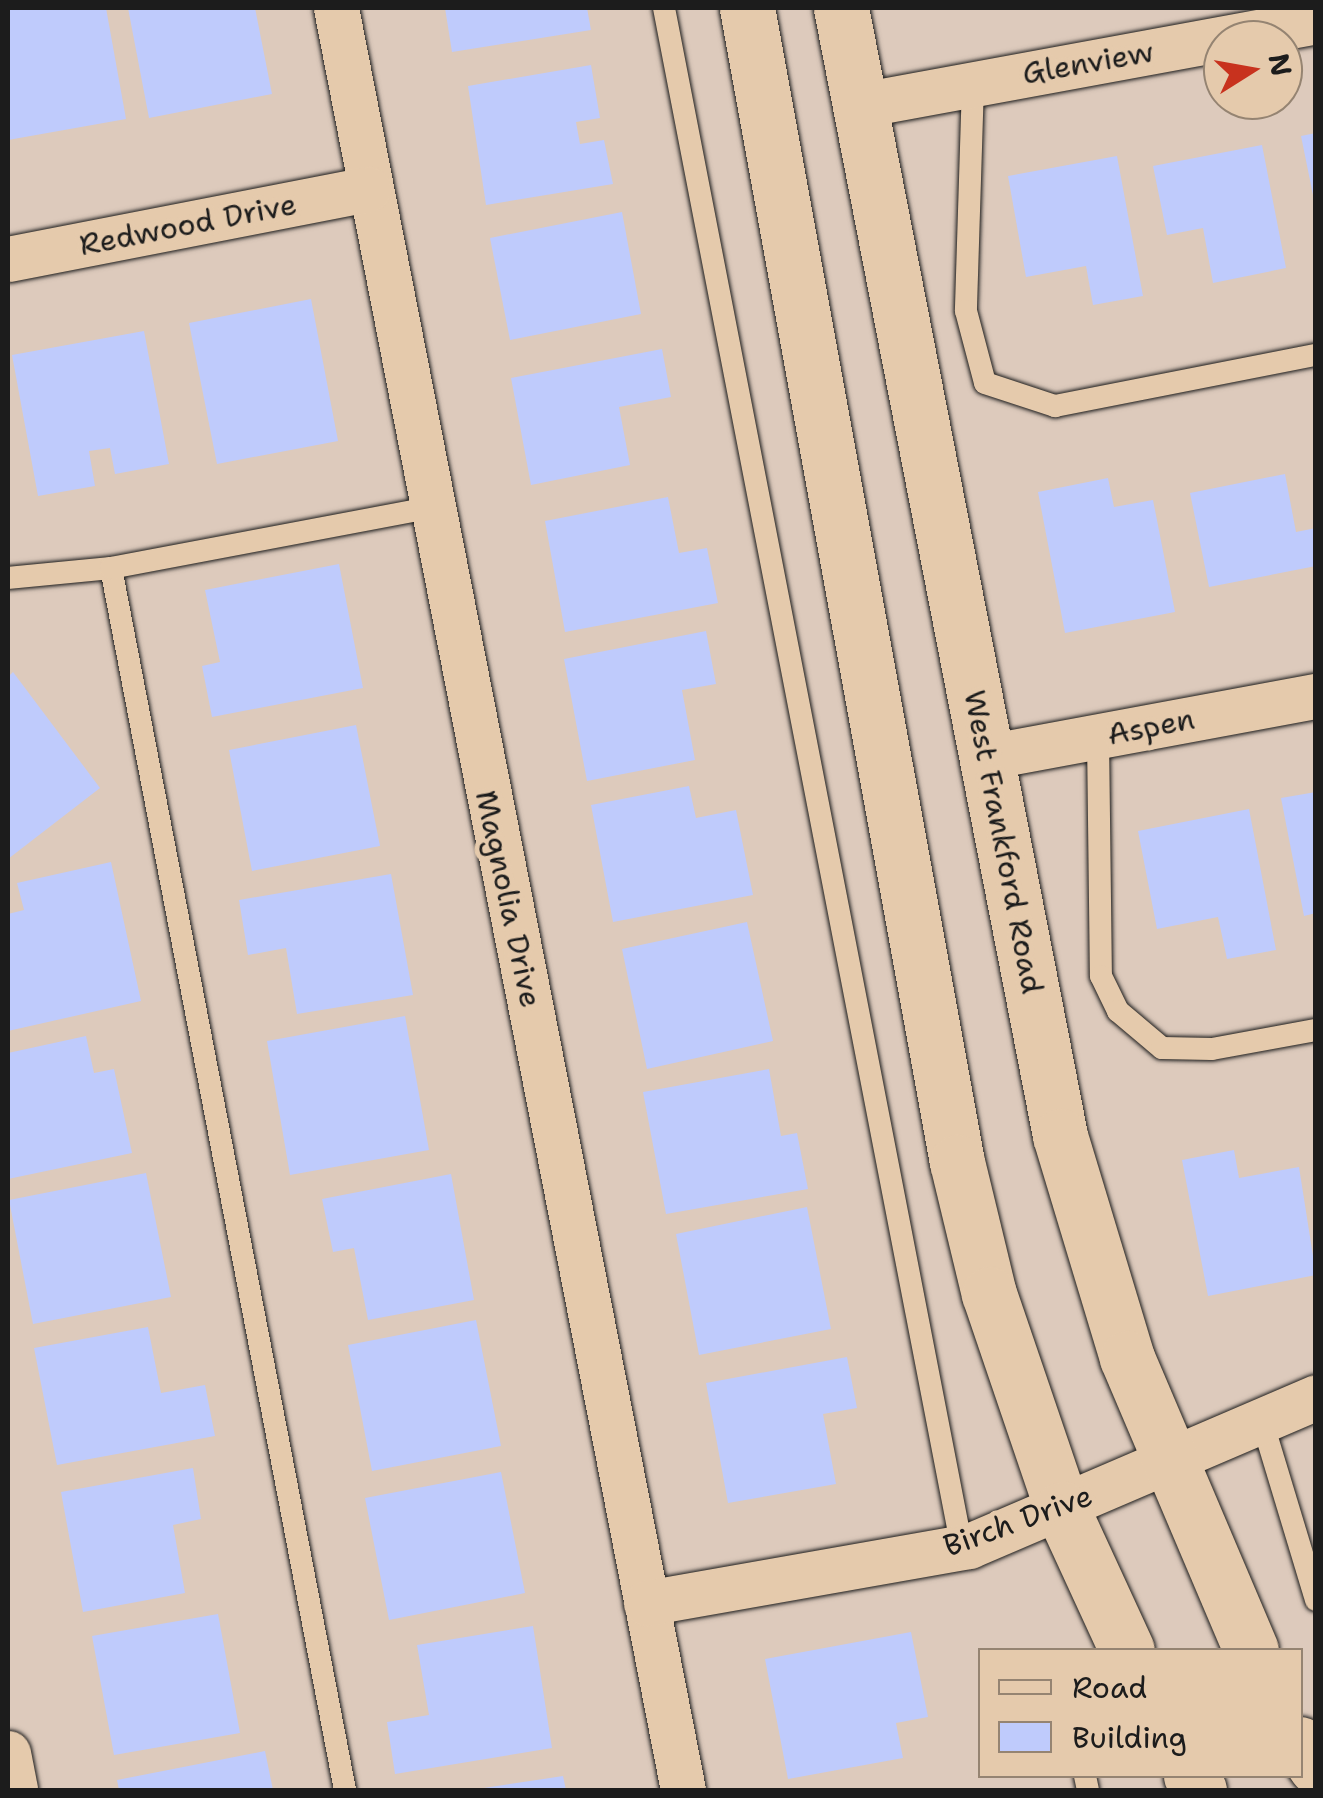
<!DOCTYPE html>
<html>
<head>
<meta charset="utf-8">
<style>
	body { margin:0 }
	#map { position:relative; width:1323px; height:1798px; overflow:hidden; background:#ddcabc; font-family:"Shantell Sans",sans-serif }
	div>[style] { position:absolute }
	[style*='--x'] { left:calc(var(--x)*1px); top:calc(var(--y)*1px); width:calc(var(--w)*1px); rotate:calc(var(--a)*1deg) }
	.building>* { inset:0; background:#bfcbfc }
	.roads { filter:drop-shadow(0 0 2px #1c1c1c) drop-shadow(0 0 2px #1c1c1c) }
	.lane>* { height:22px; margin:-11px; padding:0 11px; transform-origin:11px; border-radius:11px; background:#e5caac }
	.street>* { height:45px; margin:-22.5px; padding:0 22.5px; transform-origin:22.5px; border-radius:22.5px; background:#e5caac }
	.secondary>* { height:55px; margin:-27.5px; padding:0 27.5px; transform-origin:27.5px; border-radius:27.5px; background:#e5caac }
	span { translate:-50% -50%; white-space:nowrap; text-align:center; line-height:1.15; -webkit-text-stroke:10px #e5caac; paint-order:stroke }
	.street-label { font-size:30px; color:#1c1c1c }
	.frame { position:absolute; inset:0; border:10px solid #1c1c1c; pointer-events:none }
	.legend { position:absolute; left:978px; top:1648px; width:325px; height:130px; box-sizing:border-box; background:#e5caac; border:2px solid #958472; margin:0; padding:12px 18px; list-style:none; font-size:30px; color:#1c1c1c }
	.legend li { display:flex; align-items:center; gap:20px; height:50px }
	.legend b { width:50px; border:2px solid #958472 }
	.north { position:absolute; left:1203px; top:20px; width:100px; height:100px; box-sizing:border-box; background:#e5caac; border:2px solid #958472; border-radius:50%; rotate:79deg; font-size:28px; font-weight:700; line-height:40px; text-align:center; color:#1c1c1c }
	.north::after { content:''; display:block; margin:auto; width:35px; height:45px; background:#c8321e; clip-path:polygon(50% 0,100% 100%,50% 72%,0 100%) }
</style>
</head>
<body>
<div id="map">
	<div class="building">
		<i style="clip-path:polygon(8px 8px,106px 8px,126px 119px,8px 140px)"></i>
		<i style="clip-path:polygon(128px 8px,255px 8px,272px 94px,149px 118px)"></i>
		<i style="clip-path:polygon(445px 8px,587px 8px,591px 30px,452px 52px)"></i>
		<i style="clip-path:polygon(591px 65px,600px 118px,576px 122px,580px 144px,604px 140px,613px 184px,486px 205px,468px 86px)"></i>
		<i style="clip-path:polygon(1316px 133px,1316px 200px,1314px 200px,1301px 136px)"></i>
		<i style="clip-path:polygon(1262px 145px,1286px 268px,1213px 283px,1203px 228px,1167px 235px,1153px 166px)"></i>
		<i style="clip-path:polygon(1117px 156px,1143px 296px,1093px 305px,1086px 266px,1026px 277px,1008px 176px)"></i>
		<i style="clip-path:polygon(622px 212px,641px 314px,510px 340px,490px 238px)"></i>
		<i style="clip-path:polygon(311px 299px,338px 441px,217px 464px,189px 323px)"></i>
		<i style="clip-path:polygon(144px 331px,169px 464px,115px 474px,110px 448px,89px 451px,95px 486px,38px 496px,12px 355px)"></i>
		<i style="clip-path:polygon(662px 349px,671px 397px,619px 407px,630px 465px,531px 485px,511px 378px)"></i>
		<i style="clip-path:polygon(1285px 474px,1296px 532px,1316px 528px,1316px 566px,1209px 587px,1190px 493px)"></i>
		<i style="clip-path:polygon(1108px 478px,1114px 507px,1153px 500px,1175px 612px,1065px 633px,1038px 492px)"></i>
		<i style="clip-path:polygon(668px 497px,679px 553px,707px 548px,718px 603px,565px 632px,545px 521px)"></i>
		<i style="clip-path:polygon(339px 564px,363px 688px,212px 717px,202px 666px,220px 662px,205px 590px)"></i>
		<i style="clip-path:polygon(706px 631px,716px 684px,682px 690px,695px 760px,587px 781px,564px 659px)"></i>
		<i style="clip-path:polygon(13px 672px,100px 788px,8px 859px,8px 677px)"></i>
		<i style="clip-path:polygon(356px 725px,380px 846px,252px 871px,229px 750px)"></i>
		<i style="clip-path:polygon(689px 786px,696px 818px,736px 810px,753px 895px,613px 922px,591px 805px)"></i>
		<i style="clip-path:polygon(1316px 792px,1316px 913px,1304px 916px,1281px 798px)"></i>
		<i style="clip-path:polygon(1249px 809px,1276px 950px,1227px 959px,1218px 917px,1157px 929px,1138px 831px)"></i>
		<i style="clip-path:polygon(111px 862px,141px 1001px,8px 1031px,8px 914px,24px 910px,17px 883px)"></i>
		<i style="clip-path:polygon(391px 874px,413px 995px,297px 1014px,286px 948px,248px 955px,239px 900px)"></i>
		<i style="clip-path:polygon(747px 922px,773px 1041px,647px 1069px,622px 949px)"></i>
		<i style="clip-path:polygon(405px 1016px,429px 1150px,290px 1175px,267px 1041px)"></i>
		<i style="clip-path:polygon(86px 1036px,94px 1073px,114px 1069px,132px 1153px,8px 1179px,8px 1053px)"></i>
		<i style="clip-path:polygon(769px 1069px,781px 1136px,797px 1133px,808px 1189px,666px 1214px,643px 1092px)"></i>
		<i style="clip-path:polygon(1234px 1150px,1239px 1178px,1299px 1167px,1316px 1275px,1208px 1296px,1182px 1160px)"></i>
		<i style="clip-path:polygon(146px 1173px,171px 1297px,33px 1324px,9px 1200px)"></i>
		<i style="clip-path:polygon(451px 1174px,474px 1300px,368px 1320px,354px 1248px,333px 1252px,322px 1199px)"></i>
		<i style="clip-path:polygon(807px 1207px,831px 1329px,699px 1355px,676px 1234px)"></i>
		<i style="clip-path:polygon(476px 1320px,501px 1446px,372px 1471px,348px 1345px)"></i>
		<i style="clip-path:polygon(148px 1327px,161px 1393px,205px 1385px,215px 1436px,57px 1465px,34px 1348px)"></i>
		<i style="clip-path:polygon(847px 1357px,857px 1408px,823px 1414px,836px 1484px,728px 1503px,706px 1383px)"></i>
		<i style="clip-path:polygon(193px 1468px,201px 1519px,173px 1525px,185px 1593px,83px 1612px,61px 1492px)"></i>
		<i style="clip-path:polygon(501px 1472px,525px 1593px,389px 1620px,365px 1498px)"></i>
		<i style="clip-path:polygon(218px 1614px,240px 1733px,114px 1755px,92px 1636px)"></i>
		<i style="clip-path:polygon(533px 1626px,552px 1748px,395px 1774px,387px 1722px,429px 1715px,417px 1645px)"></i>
		<i style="clip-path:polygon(911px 1632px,928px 1717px,896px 1723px,903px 1758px,788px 1779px,765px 1659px)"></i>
		<i style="clip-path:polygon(265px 1751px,273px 1790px,119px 1790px,117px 1780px)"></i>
		<i style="clip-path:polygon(563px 1776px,566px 1790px,484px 1790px,484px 1788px)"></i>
	</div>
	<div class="roads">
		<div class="lane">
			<i style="--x:664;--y:8;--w:1569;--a:79.05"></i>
			<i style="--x:973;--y:84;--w:227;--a:91.8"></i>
			<i style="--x:966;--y:311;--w:74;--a:75.2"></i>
			<i style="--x:985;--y:383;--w:74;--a:18.2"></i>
			<i style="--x:1055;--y:406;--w:266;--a:-11.1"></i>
			<i style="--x:8;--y:578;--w:103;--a:-5.5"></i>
			<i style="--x:1098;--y:737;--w:239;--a:89.3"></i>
			<i style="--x:1101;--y:976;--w:39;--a:64"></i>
			<i style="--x:1118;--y:1011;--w:57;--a:40.1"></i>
			<i style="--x:1162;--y:1048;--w:50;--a:1.1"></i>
			<i style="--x:1212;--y:1049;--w:106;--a:-10.4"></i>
			<i style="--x:1262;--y:1421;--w:187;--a:73.2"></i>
			<i style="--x:1085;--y:1776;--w:14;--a:78"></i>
			<i style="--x:345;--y:1790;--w:1244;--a:-100.84"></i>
			<i style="--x:111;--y:568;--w:323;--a:-10.7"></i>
		</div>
		<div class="street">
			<i style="--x:336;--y:8;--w:1815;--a:78.98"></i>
			<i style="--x:860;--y:105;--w:464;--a:-10.4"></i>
			<i style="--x:8;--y:259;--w:367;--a:-11"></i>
			<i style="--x:986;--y:757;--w:336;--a:-10.5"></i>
			<i style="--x:646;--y:1603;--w:328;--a:-10"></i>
			<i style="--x:969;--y:1546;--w:378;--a:-23.2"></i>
			<i style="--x:8;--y:1753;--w:38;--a:79"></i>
		</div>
		<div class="secondary">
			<i style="--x:747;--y:8;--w:1173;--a:79.69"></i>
			<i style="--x:957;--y:1162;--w:136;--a:76.4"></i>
			<i style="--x:989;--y:1294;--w:227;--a:71.2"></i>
			<i style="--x:1062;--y:1509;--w:155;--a:65.3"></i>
			<i style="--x:841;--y:8;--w:1149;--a:79.01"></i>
			<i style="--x:1060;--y:1136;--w:232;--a:73.2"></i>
			<i style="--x:1127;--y:1358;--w:317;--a:67"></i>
			<i style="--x:1300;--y:1744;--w:28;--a:55"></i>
			<i style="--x:1191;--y:1776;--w:16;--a:60"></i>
		</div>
	</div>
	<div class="street-label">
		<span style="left:1088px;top:63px;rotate:-10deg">Glenview</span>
		<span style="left:188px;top:225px;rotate:-11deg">Redwood Drive</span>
		<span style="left:1151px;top:727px;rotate:-11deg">Aspen</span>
		<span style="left:1003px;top:842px;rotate:79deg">West Frankford Road</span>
		<span style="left:508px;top:899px;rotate:78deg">Magnolia Drive</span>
		<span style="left:1018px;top:1521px;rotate:-20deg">Birch Drive</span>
	</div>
	<div class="frame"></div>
	<ul class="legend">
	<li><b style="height:12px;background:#e5caac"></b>Road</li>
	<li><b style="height:28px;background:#bfcbfc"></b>Building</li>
	</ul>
	<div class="north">N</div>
</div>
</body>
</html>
